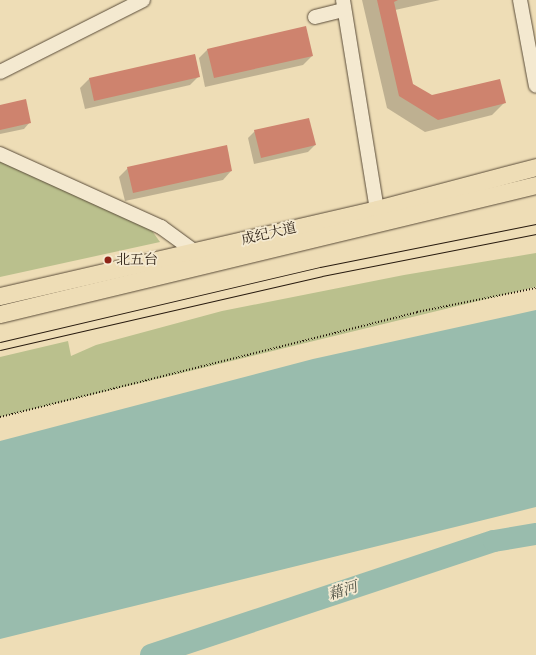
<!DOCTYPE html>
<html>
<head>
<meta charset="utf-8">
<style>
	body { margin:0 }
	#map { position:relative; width:536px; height:655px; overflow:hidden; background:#eeddb6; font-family:"IM FELL English","Noto Serif SC",serif }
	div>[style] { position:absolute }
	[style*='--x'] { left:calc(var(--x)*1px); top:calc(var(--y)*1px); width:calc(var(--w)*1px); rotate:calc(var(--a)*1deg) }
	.green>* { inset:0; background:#bac08d }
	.water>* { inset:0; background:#99bcad }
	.shadow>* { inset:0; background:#0003 }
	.river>* { height:22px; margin:-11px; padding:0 11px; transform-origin:11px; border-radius:11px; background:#99bcad }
	.building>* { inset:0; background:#ce836e }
	.path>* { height:2px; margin-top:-1px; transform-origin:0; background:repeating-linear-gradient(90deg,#281b0f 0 1px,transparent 0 3px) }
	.roads { filter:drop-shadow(0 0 1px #5a4c39) drop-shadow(0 0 1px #5a4c39) }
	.minor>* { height:14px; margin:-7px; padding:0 7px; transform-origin:7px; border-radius:7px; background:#f4e9d0 }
	.major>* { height:17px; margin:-8.5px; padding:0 8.5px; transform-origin:8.5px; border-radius:8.5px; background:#eeddb6 }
	.tram>* { height:1px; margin:-0.5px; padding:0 0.5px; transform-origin:0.5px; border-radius:0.5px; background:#281b0f }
	.dots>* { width:11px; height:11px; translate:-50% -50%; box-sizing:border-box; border:2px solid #f4e9d0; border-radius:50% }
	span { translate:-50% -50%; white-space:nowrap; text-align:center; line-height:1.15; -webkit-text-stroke:3.5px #f4e9d0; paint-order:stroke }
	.street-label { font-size:14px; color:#281b0f }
	.poi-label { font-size:14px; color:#281b0f }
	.left { translate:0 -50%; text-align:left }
	.water-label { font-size:15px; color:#505346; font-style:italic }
</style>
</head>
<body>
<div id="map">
	<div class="green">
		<i style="clip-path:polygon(0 159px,143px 218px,160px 242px,0 277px)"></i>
		<i style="clip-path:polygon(536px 253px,536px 287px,0 417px,0 357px,68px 341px,71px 356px,96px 345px,222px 311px,404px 275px)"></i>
	</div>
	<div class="water">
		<i style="clip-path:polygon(536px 310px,536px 507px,0 639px,0 441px,313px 359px)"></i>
	</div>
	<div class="shadow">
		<i style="clip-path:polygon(362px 0,440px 0,395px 10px,412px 84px,431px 96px,505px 102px,492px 115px,425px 132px,387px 108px)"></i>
		<i style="clip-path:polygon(207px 50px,312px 56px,303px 65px,205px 87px,199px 58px)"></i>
		<i style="clip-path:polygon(195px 55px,199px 76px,190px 85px,85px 109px,80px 88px,89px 79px)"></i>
		<i style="clip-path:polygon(0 106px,30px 122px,24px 129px,0 134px)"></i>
		<i style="clip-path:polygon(255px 131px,315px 145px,308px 152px,254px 164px,248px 138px)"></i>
		<i style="clip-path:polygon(128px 168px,231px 171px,223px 180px,125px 201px,119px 177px)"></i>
	</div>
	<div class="river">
		<i style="--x:151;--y:655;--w:361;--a:-18.4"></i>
		<i style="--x:494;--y:541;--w:43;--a:-9.5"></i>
	</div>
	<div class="building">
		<i style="clip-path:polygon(377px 0,398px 0,394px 2px,413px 84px,432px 95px,500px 79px,506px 103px,438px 120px,399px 96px)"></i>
		<i style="clip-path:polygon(306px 26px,313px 56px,214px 78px,207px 49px)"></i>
		<i style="clip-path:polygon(195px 54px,200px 77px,94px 101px,89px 78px)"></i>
		<i style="clip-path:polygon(26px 99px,31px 123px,0 130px,0 105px)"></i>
		<i style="clip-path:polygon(309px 118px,316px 145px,261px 158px,254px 130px)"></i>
		<i style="clip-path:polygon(227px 145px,232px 171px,133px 193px,127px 167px)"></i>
	</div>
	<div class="path">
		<i style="--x:0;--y:417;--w:430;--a:-14.1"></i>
		<i style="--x:417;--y:312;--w:121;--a:-11.4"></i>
	</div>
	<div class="roads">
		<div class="minor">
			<i style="--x:343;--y:0;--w:212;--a:80.8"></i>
			<i style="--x:520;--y:0;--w:87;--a:79.5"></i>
			<i style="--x:315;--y:17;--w:30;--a:-14"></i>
			<i style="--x:0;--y:72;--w:160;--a:-26.7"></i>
			<i style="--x:0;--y:154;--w:177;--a:24.4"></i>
			<i style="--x:161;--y:227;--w:41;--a:36"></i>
		</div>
		<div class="major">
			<i style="--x:0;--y:296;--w:387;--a:-13"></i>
			<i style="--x:377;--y:209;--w:164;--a:-14.8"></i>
			<i style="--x:0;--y:314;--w:551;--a:-13.53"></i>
		</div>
	</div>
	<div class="tram">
		<i style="--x:0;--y:342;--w:329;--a:-13.2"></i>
		<i style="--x:320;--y:267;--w:220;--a:-11.3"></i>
		<i style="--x:0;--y:350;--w:330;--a:-12.9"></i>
		<i style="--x:322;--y:276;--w:218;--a:-11.1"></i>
	</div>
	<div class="dots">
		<i style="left:108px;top:260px;background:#8f2418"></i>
	</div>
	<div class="street-label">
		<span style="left:269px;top:234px;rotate:-13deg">成纪大道</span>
	</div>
	<div class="poi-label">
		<span class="left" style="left:116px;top:260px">北五台</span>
	</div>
	<div class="water-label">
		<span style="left:343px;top:591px;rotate:-18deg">藉河</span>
	</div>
</div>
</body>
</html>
